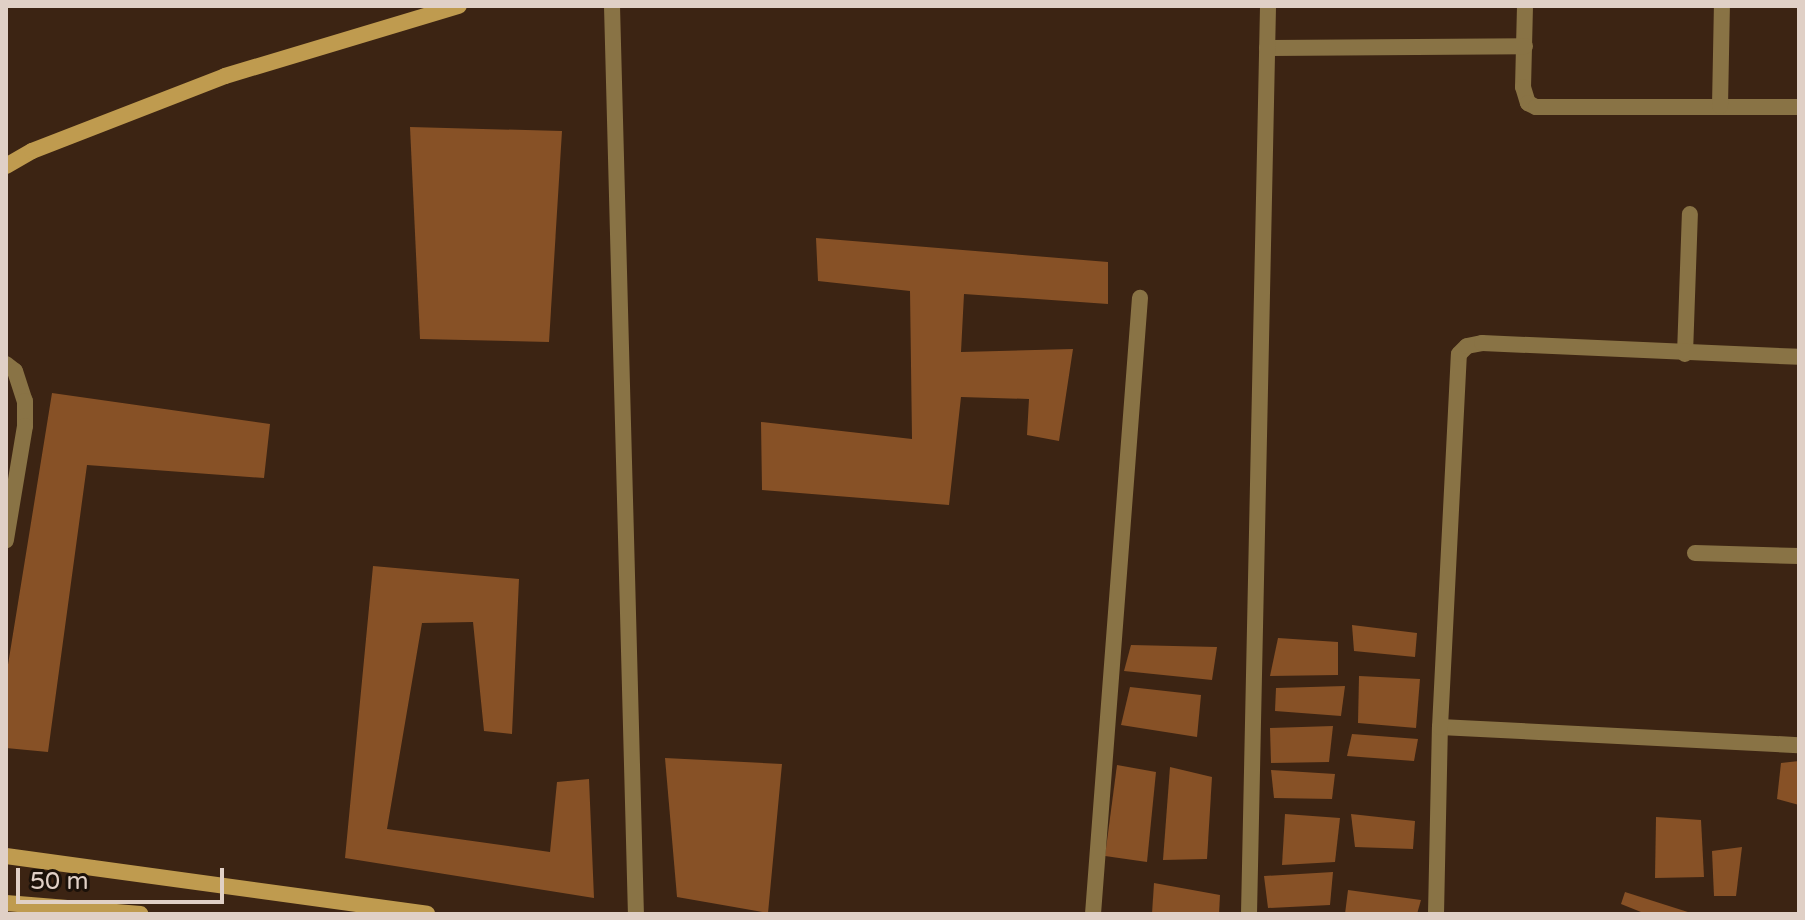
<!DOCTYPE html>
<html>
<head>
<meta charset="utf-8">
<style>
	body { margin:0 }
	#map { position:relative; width:1805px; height:920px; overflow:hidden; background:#3c2413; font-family:"Varela Round",sans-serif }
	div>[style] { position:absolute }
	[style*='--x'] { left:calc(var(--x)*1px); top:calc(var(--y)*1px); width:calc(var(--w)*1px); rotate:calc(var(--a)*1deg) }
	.building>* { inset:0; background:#875126 }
	.street>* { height:16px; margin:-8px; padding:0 8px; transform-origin:8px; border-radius:8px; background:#897345 }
	.secondary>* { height:16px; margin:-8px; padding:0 8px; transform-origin:8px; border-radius:8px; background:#bf9b4f }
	span { translate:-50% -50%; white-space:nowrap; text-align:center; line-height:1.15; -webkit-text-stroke:8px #1b1109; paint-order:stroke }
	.frame { position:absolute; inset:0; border:8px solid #e0d0c6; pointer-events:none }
	.scale { position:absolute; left:16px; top:868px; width:208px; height:36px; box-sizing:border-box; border:4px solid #e0d0c6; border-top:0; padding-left:10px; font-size:24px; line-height:28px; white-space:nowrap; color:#e0d0c6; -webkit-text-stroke:6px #1b1109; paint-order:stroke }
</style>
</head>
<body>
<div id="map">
	<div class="building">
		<i style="clip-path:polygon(410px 127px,562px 131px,549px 342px,420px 339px)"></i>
		<i style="clip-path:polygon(816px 238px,1108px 262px,1108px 304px,964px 294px,961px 352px,1073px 349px,1059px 441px,1027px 435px,1029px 399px,961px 397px,949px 505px,762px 490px,761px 422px,912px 439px,910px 291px,818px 281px)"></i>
		<i style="clip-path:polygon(52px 393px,270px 424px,264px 478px,87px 465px,48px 752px,6px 748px,6px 677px)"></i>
		<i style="clip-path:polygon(373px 566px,519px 579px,512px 734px,484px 731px,473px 622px,422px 623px,387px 829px,550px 852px,557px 782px,589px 779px,594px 898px,345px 858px)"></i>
		<i style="clip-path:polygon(1352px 625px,1417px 633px,1415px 657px,1354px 651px)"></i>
		<i style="clip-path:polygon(1278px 638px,1338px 642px,1338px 675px,1270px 676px)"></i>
		<i style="clip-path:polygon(1131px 645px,1217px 647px,1212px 680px,1124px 671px)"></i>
		<i style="clip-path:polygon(1359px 676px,1420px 679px,1416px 728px,1358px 723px)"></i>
		<i style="clip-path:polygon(1345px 686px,1341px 716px,1275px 711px,1276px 688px)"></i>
		<i style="clip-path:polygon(1130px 687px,1201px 695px,1197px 737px,1121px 725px)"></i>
		<i style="clip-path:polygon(1333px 726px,1329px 762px,1271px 763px,1270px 728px)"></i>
		<i style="clip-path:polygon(1352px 734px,1418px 739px,1414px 761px,1347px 756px)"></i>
		<i style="clip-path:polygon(665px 758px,782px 764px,768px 913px,677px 897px)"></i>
		<i style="clip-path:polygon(1799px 761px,1799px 805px,1777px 799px,1781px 763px)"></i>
		<i style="clip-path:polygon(1117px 765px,1156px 772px,1147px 862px,1105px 856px)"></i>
		<i style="clip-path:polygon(1170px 767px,1212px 777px,1207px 859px,1163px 860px)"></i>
		<i style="clip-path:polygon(1271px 770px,1335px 774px,1332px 799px,1274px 798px)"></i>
		<i style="clip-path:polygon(1285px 814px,1340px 818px,1335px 862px,1282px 865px)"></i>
		<i style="clip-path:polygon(1351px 814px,1415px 821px,1413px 849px,1355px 847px)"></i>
		<i style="clip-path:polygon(1656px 817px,1701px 820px,1704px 877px,1655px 878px)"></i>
		<i style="clip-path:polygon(1742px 847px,1736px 896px,1714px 896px,1712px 851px)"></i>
		<i style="clip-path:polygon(1333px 872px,1330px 905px,1268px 908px,1264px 876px)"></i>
		<i style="clip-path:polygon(1154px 883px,1220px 895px,1219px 914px,1152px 914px)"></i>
		<i style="clip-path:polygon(1348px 890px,1421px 900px,1417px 914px,1345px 914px)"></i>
		<i style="clip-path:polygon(1625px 892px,1691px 913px,1690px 914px,1646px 914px,1621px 904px)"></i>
	</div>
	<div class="street">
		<i style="--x:612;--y:6;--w:908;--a:88.49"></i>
		<i style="--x:1525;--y:6;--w:81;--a:91.4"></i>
		<i style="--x:1523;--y:87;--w:17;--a:73"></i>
		<i style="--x:1528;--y:103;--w:9;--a:27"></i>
		<i style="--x:1536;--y:107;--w:263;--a:0"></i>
		<i style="--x:1267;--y:48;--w:258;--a:-0.4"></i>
		<i style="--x:1720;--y:106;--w:100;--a:-88.9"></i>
		<i style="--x:1685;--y:354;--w:140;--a:-88"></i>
		<i style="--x:6;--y:364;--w:11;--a:38"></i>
		<i style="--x:15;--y:371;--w:32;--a:72"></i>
		<i style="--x:25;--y:401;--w:25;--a:90"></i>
		<i style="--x:25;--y:426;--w:116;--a:99.5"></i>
		<i style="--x:1695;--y:553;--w:104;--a:1.7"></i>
		<i style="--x:1440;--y:727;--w:359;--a:2.9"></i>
		<i style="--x:1093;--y:914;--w:618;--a:-85.64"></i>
		<i style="--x:1249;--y:914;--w:908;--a:-88.8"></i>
		<i style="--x:1436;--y:914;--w:187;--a:-88.8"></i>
		<i style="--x:1440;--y:727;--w:373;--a:-87.1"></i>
		<i style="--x:1459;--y:354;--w:11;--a:-45"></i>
		<i style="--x:1467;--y:346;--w:15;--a:-11"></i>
		<i style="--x:1482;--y:343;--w:317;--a:2.5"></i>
	</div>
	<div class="secondary">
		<i style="--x:6;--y:166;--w:30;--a:-30"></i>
		<i style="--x:32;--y:151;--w:207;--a:-21.2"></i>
		<i style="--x:225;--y:76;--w:244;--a:-16.7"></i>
		<i style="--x:6;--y:856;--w:425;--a:7.8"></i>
		<i style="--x:6;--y:903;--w:135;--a:4.7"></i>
	</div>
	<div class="frame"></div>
	<div class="scale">50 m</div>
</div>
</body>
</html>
